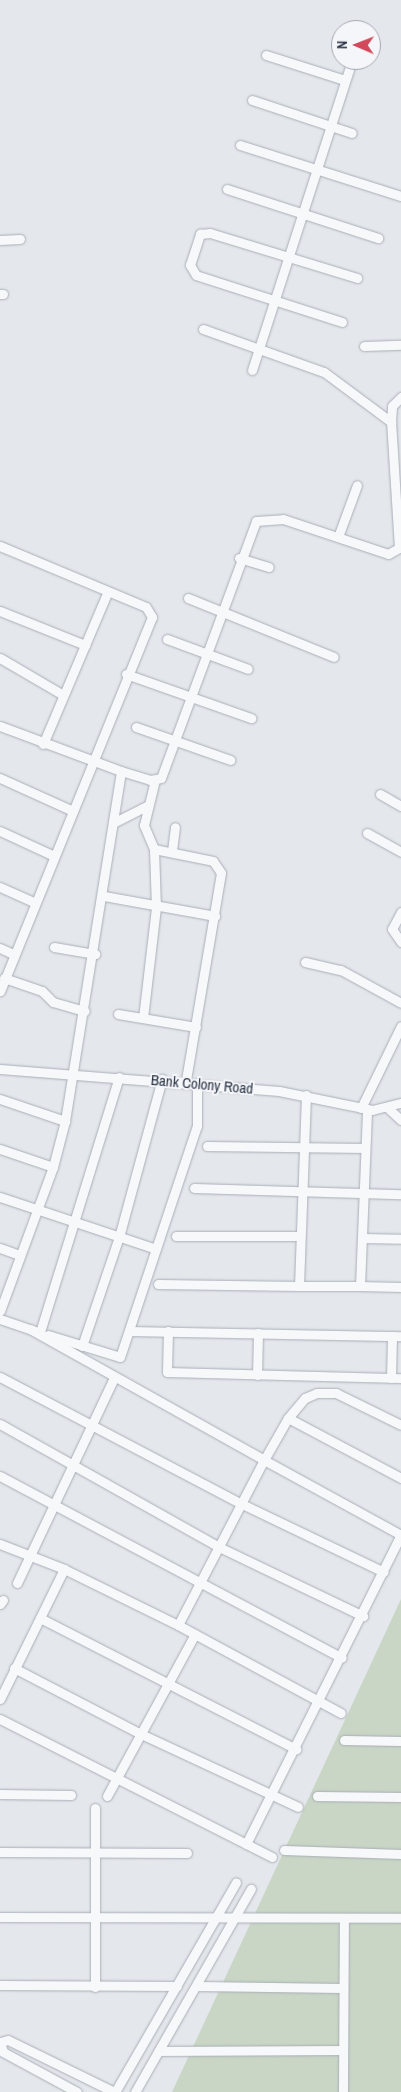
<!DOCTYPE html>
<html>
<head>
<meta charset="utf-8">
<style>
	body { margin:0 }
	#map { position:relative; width:401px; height:2092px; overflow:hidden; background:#e4e7ec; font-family:"Archivo Narrow",sans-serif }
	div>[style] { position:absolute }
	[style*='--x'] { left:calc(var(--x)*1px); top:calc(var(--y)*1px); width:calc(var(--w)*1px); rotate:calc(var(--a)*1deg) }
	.green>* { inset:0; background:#c9d6c5 }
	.roads { filter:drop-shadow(0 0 1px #a9aeb7) drop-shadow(0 0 1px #a9aeb7) }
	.minor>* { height:9px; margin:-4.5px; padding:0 4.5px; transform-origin:4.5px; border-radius:4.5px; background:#f7f8fa }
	span { translate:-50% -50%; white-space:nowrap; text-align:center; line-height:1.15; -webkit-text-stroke:4px #f4f6f9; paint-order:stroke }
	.street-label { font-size:15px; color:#2b3445 }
	.north { position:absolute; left:331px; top:20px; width:50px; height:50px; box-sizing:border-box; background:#f4f6f9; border:1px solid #a4a8b1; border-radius:50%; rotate:271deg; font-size:14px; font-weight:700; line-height:20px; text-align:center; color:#2b3445 }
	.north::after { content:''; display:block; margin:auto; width:18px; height:22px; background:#d1495b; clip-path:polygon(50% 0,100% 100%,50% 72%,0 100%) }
</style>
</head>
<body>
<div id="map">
	<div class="green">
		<i style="clip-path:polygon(401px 1599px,401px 2092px,172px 2092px,350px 1709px)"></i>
	</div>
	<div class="roads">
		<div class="minor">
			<i style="--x:266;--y:55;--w:83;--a:17.6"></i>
			<i style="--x:252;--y:100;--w:105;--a:18.3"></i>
			<i style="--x:240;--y:145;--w:169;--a:17.6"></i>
			<i style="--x:227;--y:189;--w:159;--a:18"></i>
			<i style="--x:0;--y:240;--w:20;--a:-3"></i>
			<i style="--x:0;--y:294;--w:3;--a:0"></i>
			<i style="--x:342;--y:322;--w:153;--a:-162.2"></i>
			<i style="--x:196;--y:275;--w:12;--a:-121"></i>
			<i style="--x:190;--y:265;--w:33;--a:-72"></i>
			<i style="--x:200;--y:234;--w:10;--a:-6"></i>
			<i style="--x:210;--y:233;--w:154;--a:17"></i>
			<i style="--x:203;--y:329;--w:128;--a:19.6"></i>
			<i style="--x:324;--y:372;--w:84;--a:36.7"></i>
			<i style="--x:364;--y:346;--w:37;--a:-2"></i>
			<i style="--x:252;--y:370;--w:319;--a:-72.1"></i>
			<i style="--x:338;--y:537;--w:55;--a:-69.9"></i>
			<i style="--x:0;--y:546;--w:158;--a:22.7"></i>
			<i style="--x:146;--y:607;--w:12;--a:59"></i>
			<i style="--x:152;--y:617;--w:404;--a:112.1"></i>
			<i style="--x:239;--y:558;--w:31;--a:17"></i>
			<i style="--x:188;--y:598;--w:157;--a:22"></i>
			<i style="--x:0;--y:611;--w:92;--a:21.8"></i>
			<i style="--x:167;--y:639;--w:86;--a:20.3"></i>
			<i style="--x:0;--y:658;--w:73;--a:30.4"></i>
			<i style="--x:126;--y:674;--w:133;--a:19.4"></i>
			<i style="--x:0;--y:726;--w:129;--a:20.4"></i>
			<i style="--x:121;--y:771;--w:30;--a:17"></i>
			<i style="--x:150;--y:780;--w:11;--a:-10"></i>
			<i style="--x:161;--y:778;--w:274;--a:-69.7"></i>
			<i style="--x:256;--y:521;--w:27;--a:-4"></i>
			<i style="--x:283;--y:519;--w:111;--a:18.4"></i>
			<i style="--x:388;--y:554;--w:13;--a:-29"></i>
			<i style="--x:399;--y:548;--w:126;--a:-93.6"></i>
			<i style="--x:391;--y:422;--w:16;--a:-86"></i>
			<i style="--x:392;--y:406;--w:13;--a:-45"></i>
			<i style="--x:136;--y:727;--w:100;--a:19.3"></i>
			<i style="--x:43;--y:744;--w:164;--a:-67"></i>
			<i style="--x:0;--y:778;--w:78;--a:24.3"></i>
			<i style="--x:380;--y:794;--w:24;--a:30"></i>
			<i style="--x:115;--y:822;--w:36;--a:-27"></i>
			<i style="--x:0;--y:831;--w:60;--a:24.8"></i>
			<i style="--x:367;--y:833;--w:39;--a:29"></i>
			<i style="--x:154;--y:849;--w:60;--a:11.5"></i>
			<i style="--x:213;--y:861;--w:14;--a:56"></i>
			<i style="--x:221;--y:873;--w:211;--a:99.6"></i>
			<i style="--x:172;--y:851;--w:24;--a:-83"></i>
			<i style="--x:0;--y:887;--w:37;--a:24"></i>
			<i style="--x:104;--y:896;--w:113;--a:10.2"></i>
			<i style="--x:401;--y:912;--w:19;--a:118"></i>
			<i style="--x:392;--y:929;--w:16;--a:55"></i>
			<i style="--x:54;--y:947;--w:42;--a:9.7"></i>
			<i style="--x:0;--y:948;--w:14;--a:25"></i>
			<i style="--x:305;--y:962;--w:37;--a:13"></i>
			<i style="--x:341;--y:970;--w:68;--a:28.8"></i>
			<i style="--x:4;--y:978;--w:40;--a:18.9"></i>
			<i style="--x:42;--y:991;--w:16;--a:45"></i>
			<i style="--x:53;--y:1002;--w:33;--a:16"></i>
			<i style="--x:118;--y:1014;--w:79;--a:9.5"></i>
			<i style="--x:143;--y:1018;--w:112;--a:-83.3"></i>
			<i style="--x:156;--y:907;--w:58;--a:-92"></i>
			<i style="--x:154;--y:849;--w:26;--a:-113"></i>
			<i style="--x:144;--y:825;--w:46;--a:-76.3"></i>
			<i style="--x:0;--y:1069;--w:280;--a:4.5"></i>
			<i style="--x:279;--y:1091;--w:95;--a:11.5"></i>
			<i style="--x:372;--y:1110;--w:30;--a:-14"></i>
			<i style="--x:306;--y:1095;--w:191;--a:92.1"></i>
			<i style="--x:299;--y:1286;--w:61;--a:0"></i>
			<i style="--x:360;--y:1286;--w:177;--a:-87.7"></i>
			<i style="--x:0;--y:1099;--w:69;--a:18.7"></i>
			<i style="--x:361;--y:1108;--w:91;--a:-64"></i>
			<i style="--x:389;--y:1109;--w:16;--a:43"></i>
			<i style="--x:207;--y:1146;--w:158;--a:0.7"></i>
			<i style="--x:0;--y:1149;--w:56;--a:18.8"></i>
			<i style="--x:194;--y:1188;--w:207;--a:1.7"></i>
			<i style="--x:0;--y:1197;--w:164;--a:18.4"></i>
			<i style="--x:176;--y:1236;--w:124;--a:0"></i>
			<i style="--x:362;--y:1238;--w:39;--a:1"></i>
			<i style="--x:0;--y:1248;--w:20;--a:20"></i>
			<i style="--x:158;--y:1284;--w:141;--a:0.8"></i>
			<i style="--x:360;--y:1286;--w:41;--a:1.4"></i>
			<i style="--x:0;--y:1311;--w:153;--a:-69.8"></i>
			<i style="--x:53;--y:1167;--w:48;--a:-75.4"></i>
			<i style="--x:65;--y:1121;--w:354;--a:-80.9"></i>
			<i style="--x:0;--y:1319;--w:37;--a:19"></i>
			<i style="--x:30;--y:1329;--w:268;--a:29.2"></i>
			<i style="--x:264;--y:1460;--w:48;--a:-60.3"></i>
			<i style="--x:288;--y:1418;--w:26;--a:-50"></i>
			<i style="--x:305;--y:1398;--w:13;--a:-23"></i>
			<i style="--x:317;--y:1393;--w:19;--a:0"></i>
			<i style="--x:336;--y:1393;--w:72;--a:26.2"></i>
			<i style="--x:129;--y:1331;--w:272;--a:1.1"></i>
			<i style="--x:168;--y:1331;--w:41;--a:91.4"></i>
			<i style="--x:167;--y:1372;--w:234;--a:1.5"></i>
			<i style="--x:40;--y:1332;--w:267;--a:-72.8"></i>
			<i style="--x:48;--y:1335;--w:75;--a:17"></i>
			<i style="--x:120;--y:1357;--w:243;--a:-71.6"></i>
			<i style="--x:197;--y:1126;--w:43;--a:-90"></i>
			<i style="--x:82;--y:1346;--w:115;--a:-71.3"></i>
			<i style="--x:119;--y:1237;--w:164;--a:-74.8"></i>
			<i style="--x:257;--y:1375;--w:42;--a:-88.6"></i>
			<i style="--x:0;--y:1377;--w:273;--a:27.7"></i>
			<i style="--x:242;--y:1504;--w:157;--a:25.6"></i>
			<i style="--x:391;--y:1378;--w:42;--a:-88.6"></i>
			<i style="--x:288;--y:1418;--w:128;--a:28"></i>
			<i style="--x:0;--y:1424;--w:251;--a:29.3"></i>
			<i style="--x:219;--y:1547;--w:160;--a:25.6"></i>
			<i style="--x:0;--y:1476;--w:387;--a:28"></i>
			<i style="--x:0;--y:1544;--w:69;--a:21.3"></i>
			<i style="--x:64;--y:1569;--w:127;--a:26.2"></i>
			<i style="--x:178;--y:1625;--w:185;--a:28.4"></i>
			<i style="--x:17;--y:1583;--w:227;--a:-64.7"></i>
			<i style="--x:0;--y:1604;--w:5;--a:-53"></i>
			<i style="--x:40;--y:1618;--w:288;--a:27.1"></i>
			<i style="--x:178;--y:1625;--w:186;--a:-62.5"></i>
			<i style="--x:264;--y:1460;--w:156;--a:28.7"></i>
			<i style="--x:14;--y:1668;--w:143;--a:27.5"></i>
			<i style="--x:141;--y:1734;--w:173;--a:24.9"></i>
			<i style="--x:0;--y:1699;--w:145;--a:-63.8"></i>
			<i style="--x:0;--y:1719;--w:305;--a:26.9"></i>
			<i style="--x:344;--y:1740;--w:57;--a:1"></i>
			<i style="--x:0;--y:1794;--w:71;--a:0.8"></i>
			<i style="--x:107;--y:1796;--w:184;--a:-61.5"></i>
			<i style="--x:317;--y:1796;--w:84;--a:0.7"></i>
			<i style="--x:246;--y:1844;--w:346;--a:-63.4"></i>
			<i style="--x:284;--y:1850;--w:117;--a:2"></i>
			<i style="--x:0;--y:1852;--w:187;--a:0.3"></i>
			<i style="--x:0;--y:1917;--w:401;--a:0.1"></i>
			<i style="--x:0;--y:1985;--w:177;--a:0.3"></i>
			<i style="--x:197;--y:1986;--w:146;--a:0.8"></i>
			<i style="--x:95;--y:1987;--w:179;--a:-90"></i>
			<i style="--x:0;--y:2042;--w:8;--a:-14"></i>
			<i style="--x:8;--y:2040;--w:118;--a:26.1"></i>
			<i style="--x:0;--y:2042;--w:10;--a:73"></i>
			<i style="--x:3;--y:2052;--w:84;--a:28.4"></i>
			<i style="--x:159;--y:2051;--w:183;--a:-0.3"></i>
			<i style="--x:115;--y:2092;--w:242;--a:-60"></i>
			<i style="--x:135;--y:2092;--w:234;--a:-60.3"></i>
			<i style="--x:343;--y:2092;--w:174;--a:-89.7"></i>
		</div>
	</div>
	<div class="street-label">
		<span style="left:202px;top:1084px;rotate:5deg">Bank Colony Road</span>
	</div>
	<div class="north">N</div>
</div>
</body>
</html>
